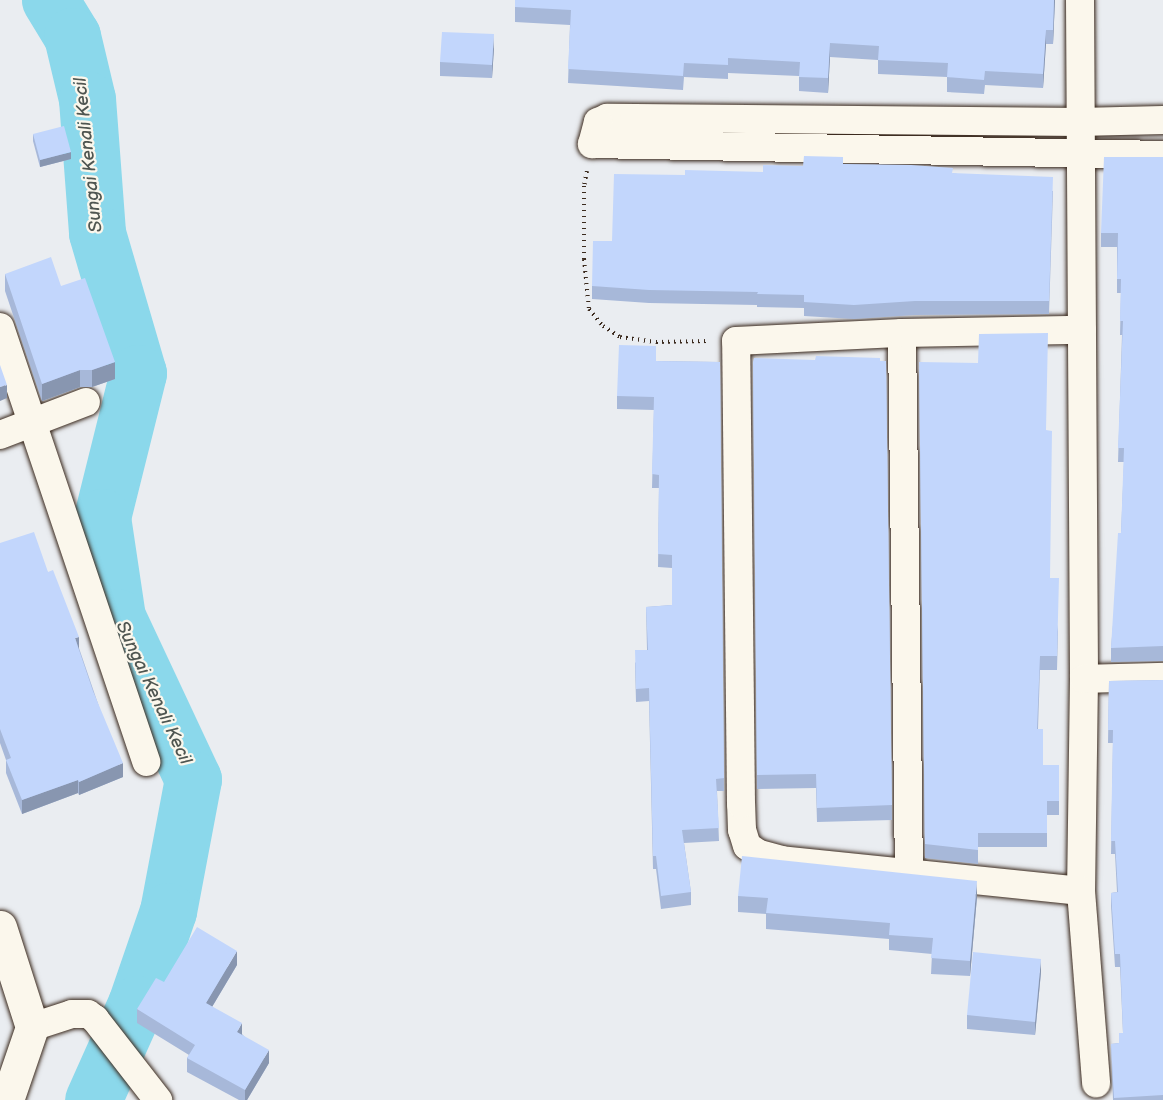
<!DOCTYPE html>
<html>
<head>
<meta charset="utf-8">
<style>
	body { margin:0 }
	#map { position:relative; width:1163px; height:1100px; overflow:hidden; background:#eaedf1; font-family:"Balsamiq Sans",sans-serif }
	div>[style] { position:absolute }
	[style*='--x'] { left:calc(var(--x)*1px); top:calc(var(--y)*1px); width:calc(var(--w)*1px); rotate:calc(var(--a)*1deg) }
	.river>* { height:57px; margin:-28.5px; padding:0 28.5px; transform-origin:28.5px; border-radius:28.5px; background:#8bd8eb }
	.path>* { height:4px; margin-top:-2px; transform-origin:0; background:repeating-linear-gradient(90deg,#3b2a1e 0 1.5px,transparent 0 6px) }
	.roads { filter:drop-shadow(0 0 2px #3b2a1e) drop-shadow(0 0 2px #3b2a1e) }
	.street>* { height:28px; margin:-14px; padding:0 14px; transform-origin:14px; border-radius:14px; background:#fbf7ec }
	.secondary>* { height:33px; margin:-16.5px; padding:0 16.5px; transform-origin:16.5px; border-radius:16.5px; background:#fbf7ec }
	.wall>* { inset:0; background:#a7b8d9 }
	.shaded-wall>* { inset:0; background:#8896b0 }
	.building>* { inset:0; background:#c2d6fc }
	span { translate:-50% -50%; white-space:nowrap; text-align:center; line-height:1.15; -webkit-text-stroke:4.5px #fbf7ec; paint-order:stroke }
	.water-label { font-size:18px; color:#4f5651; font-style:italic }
</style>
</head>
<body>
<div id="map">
	<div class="river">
		<i style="--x:50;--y:0;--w:42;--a:58.6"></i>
		<i style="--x:72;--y:36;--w:65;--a:76.6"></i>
		<i style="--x:87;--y:99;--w:134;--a:85.7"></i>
		<i style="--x:97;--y:233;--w:146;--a:73.7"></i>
		<i style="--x:138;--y:373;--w:148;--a:104"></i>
		<i style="--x:102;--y:517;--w:101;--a:81.5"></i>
		<i style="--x:117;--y:617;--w:179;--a:64.9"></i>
		<i style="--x:193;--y:779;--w:134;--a:100.7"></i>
		<i style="--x:168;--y:911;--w:98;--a:109"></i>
		<i style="--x:136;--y:1004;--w:105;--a:114.1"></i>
	</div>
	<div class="path">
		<i style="--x:587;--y:171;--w:15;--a:101"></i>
		<i style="--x:584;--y:186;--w:73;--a:90"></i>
		<i style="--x:584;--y:259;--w:50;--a:84.3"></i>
		<i style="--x:589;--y:309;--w:22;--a:51"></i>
		<i style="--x:603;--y:326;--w:20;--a:33"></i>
		<i style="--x:620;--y:337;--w:36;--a:8"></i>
		<i style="--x:656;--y:342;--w:52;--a:-1.1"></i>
	</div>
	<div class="roads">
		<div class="street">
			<i style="--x:1080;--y:0;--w:679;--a:89.66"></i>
			<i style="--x:1084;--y:679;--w:212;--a:90.8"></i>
			<i style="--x:1081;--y:891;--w:193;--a:85.5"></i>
			<i style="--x:1163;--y:120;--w:82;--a:178.6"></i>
			<i style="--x:1081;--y:122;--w:474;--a:-179.5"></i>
			<i style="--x:607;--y:118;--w:10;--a:156"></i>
			<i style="--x:598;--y:122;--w:23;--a:105"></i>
			<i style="--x:592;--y:144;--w:571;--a:1.1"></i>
			<i style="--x:0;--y:327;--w:459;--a:71.4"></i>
			<i style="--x:902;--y:333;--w:541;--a:89.26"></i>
			<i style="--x:0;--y:435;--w:92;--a:-21"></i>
			<i style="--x:1084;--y:679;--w:79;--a:-1.5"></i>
			<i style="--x:1081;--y:891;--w:301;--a:-174.1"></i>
			<i style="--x:782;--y:860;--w:24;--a:-165"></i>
			<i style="--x:759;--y:854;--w:14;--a:-146"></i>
			<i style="--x:747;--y:846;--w:17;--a:-107"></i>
			<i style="--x:742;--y:830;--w:26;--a:-92"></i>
			<i style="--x:741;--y:804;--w:463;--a:-90.6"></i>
			<i style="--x:736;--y:341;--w:166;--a:-2.8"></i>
			<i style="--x:902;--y:333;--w:180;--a:-1"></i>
			<i style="--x:32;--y:1027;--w:42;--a:-18"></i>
			<i style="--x:72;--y:1014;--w:16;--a:0"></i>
			<i style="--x:88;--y:1014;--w:9;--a:36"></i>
			<i style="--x:95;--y:1019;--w:103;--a:52.1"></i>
		</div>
		<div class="secondary">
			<i style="--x:0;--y:927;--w:105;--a:72.3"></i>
			<i style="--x:32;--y:1027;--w:77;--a:108.9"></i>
		</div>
	</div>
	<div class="wall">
		<i style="clip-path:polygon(515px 0,1055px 0,1053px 44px,1046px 44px,1043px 88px,985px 85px,984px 94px,947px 92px,947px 77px,878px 74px,878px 60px,830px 57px,828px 93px,799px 91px,799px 76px,728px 73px,728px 79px,684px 77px,683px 90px,568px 83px,570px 25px,515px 22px)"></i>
		<i style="clip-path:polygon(494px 48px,492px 78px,440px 76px,440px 62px)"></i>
		<i style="clip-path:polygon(33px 134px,71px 159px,40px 167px,33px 141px)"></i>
		<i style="clip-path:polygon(1163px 157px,1163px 661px,1111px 662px,1111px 648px,1121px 533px,1124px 462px,1118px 462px,1122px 335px,1120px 335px,1121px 293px,1117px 293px,1117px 247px,1101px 247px,1101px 233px)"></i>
		<i style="clip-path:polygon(843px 164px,952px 173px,1053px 191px,1049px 314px,915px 315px,854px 319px,804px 316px,804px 308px,757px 307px,757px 305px,649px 303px,592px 299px,592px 286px,612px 241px,685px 175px,763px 172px,803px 166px)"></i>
		<i style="clip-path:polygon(5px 274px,61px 286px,115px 379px,92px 387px,80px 387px,42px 401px,5px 291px)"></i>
		<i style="clip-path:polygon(815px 360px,886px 361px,892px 820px,817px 822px,816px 788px,757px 789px,753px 362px)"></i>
		<i style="clip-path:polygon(656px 361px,720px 362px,724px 791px,717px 791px,719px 841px,684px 843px,691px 892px,691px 905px,661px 909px,656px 869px,653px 869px,649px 701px,636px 702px,635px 663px,647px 650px,646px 607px,672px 605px,672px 568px,658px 567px,659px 488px,652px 488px,654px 410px,617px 409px,617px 396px)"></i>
		<i style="clip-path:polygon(919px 362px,1046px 430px,1050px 578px,1058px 631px,1057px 670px,1040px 670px,1038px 729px,1043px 765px,1059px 765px,1059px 815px,1047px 815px,1047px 847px,978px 847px,978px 864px,925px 858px)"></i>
		<i style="clip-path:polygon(0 543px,48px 572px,79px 648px,123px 777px,79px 795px,78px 793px,22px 814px,6px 773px,6px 760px,0 743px)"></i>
		<i style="clip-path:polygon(1163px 680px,1163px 1100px,1113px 1100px,1111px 1044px,1119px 1043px,1119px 1033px,1123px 1033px,1120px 967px,1115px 967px,1111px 906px,1111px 893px,1117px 892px,1115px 854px,1111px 854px,1113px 743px,1108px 743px,1109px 681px)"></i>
		<i style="clip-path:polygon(738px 896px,977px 897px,970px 976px,931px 974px,932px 954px,889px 950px,889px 939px,766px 929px,766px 914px,738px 912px)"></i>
		<i style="clip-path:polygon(237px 965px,212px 1007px,242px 1034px,269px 1063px,247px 1100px,239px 1100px,187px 1072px,187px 1058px,189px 1055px,137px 1023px,137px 1009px,164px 982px)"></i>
		<i style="clip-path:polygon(1041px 972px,1035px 1035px,967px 1029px,967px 1015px)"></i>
	</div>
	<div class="shaded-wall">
		<i style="clip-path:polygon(1054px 0,1055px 0,1053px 44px,1053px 30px)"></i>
		<i style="clip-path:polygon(1046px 30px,1046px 44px,1043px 88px,1043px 74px)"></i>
		<i style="clip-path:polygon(494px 34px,494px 48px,492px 78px,492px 65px)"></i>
		<i style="clip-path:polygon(830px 43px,830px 57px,828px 93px,828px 78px)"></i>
		<i style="clip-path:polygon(71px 152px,71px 159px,40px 167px,40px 160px)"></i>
		<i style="clip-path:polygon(115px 362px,115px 379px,92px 387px,92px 370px)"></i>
		<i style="clip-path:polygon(80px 370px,80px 387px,42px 401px,42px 384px)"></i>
		<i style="clip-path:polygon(7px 385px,7px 398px,0 401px,0 387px)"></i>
		<i style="clip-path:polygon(79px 637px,79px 650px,75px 638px)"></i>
		<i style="clip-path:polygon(123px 763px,123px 777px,79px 795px,79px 782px)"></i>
		<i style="clip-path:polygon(78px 780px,78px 793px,22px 814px,22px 800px)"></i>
		<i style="clip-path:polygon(977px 881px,977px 897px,970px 976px,970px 961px)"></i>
		<i style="clip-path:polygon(237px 951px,237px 965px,206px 1017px,206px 1003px)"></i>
		<i style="clip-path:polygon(1041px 959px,1041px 972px,1035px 1035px,1035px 1022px)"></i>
		<i style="clip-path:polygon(242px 1023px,242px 1037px,237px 1032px)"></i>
		<i style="clip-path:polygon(269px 1050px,269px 1063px,247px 1100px,245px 1100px,245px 1090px)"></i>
	</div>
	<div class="building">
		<i style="clip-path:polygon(515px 0,1054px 0,1053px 30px,1046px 30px,1043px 74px,985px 71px,984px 80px,947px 77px,948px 63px,878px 60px,879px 46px,830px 43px,828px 78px,799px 77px,800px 62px,728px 58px,728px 65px,684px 63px,683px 76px,568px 69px,571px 10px,515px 7px)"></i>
		<i style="clip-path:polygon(442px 32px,494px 34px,492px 65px,440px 62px)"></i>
		<i style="clip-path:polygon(64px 126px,71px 152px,40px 160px,33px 134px)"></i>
		<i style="clip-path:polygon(804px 156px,843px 157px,843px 164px,911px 165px,953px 168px,952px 173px,1053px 177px,1049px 301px,915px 301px,854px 305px,804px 302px,804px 295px,757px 294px,758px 292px,649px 290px,592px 286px,593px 241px,612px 241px,614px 174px,685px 175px,685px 170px,763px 172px,763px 165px,803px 166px)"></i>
		<i style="clip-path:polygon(1104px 157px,1163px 157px,1163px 646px,1111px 648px,1118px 533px,1121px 533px,1124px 448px,1118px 448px,1123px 321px,1120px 321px,1121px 279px,1117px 279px,1118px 233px,1101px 233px)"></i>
		<i style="clip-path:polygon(51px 257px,61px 286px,85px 278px,115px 362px,92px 370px,80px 370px,42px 384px,5px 274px)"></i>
		<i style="clip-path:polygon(1048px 333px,1046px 430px,1052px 431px,1050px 578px,1059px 578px,1057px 656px,1040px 656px,1037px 729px,1043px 729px,1043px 765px,1059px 765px,1059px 801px,1047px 801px,1047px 833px,978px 833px,978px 850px,925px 844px,919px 362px,978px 363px,979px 334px)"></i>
		<i style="clip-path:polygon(619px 345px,656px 346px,656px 361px,720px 362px,724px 778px,716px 779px,719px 828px,682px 830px,691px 892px,661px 896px,656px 856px,653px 856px,649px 688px,636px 689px,635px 650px,648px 650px,646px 607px,672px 605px,672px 555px,658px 554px,659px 475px,652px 474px,654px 397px,617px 396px)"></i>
		<i style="clip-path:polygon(816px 356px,880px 358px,880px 361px,886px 361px,892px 805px,817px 808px,816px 774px,757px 775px,753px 362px,754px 358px,815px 360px)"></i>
		<i style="clip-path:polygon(0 365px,7px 385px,0 387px)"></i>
		<i style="clip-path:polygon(34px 532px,48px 572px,53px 570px,79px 637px,75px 638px,93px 691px,123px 763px,79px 782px,78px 780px,22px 800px,6px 760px,11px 758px,0 729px,0 543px)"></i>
		<i style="clip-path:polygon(1163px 680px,1163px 1095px,1114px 1098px,1111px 1044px,1119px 1043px,1119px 1033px,1123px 1033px,1120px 954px,1115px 954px,1111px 893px,1118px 892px,1115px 841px,1111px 841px,1113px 730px,1108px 730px,1109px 681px)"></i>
		<i style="clip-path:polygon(742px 856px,977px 881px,970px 961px,931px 958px,933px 938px,889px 935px,890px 923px,766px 913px,768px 898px,738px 896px)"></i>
		<i style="clip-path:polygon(197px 927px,237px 951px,206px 1003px,242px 1023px,237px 1032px,269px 1050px,245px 1090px,187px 1058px,195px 1045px,137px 1009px,156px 978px,164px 982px)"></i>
		<i style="clip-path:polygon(973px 952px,1041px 959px,1035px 1022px,967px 1015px)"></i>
	</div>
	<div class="water-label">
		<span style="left:89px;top:155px;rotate:-96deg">Sungai Kenali Kecil</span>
		<span style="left:153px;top:693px;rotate:65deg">Sungai Kenali Kecil</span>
	</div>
</div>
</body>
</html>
